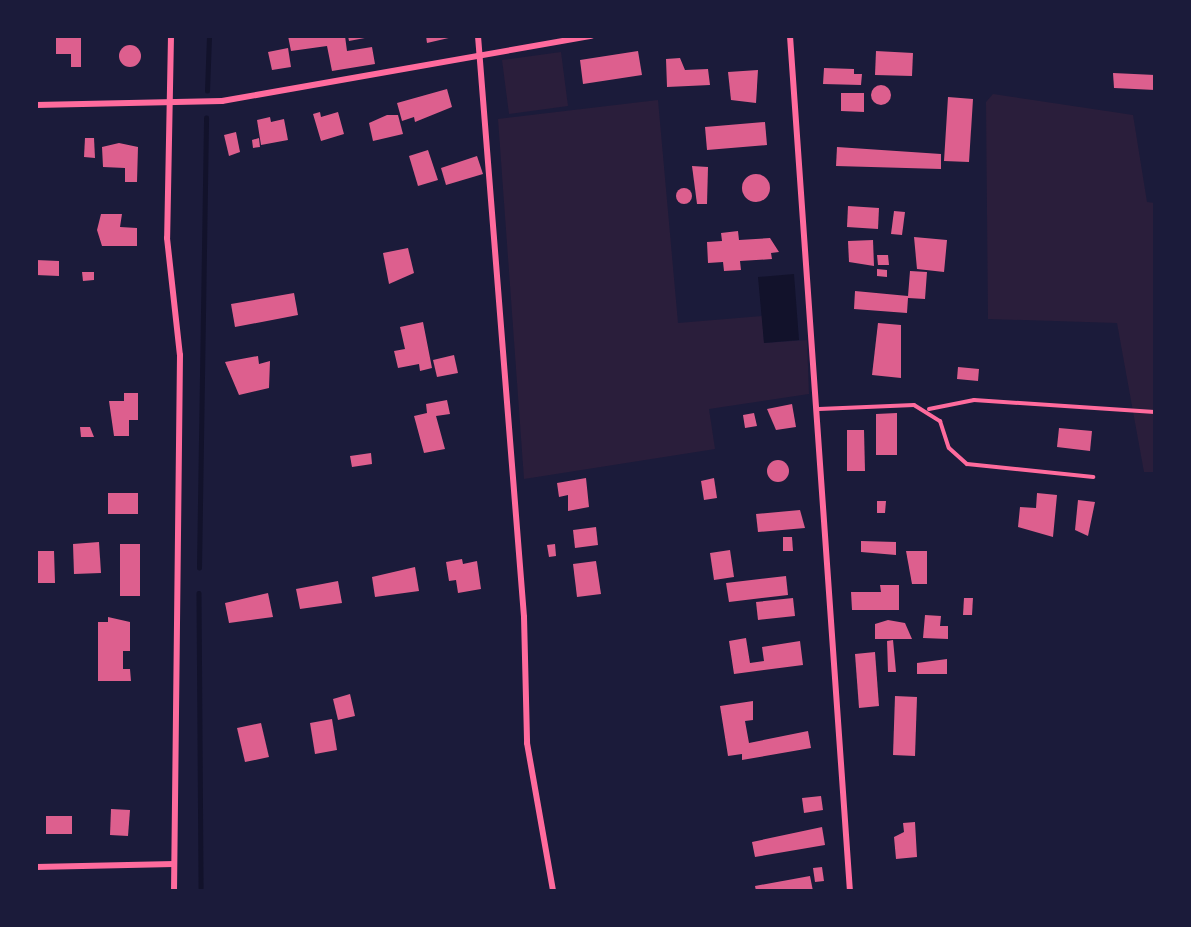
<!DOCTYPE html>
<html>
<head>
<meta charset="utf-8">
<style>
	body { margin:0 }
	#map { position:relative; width:1191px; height:927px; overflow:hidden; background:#1b1b3a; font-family:"Nunito Sans",sans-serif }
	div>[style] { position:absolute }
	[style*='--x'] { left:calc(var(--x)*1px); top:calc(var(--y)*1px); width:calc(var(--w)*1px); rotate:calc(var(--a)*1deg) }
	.green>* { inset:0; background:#2a1e3b }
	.water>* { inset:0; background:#12122b }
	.stream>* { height:4.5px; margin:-2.25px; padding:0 2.25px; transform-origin:2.25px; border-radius:2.25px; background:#12122b }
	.building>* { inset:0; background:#dd5f8e }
	.round { border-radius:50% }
	.service>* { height:4px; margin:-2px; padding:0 2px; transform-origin:2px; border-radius:2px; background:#ff6b9d }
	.minor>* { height:6px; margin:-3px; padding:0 3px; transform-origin:3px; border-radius:3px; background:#ff6b9d }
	span { translate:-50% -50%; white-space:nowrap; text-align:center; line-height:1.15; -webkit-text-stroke:5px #1b1b3a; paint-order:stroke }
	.frame { position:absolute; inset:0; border:38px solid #1b1b3a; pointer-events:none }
</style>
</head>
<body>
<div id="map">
	<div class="green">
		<i style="clip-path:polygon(561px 52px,568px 106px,509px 114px,502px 60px)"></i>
		<i style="clip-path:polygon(993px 94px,1133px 115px,1147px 202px,1155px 203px,1155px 472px,1144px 472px,1117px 323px,988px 319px,986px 102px)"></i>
		<i style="clip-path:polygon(658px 100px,678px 323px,762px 316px,764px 343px,807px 340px,809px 394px,709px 409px,715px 449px,524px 479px,498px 119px)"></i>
	</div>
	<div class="water">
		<i style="clip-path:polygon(794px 274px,799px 340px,764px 343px,758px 277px)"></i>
	</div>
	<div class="stream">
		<i style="--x:207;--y:91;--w:55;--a:-87.9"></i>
		<i style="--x:199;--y:568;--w:450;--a:-89.1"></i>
		<i style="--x:199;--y:593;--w:298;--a:89.6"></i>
	</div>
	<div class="building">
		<i style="clip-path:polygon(56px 36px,81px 36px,81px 67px,71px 67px,71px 54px,56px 54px)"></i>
		<i style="clip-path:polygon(288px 36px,345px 36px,347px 51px,372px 47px,375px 64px,332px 71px,327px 46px,291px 51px)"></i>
		<i style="clip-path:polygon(348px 36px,370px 36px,370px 37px,349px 41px)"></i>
		<i style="clip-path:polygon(426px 36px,453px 36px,453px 37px,427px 43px)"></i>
		<i class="round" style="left:119px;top:45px;width:22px;height:22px"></i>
		<i style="clip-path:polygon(288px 48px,291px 67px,272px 70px,268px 52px)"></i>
		<i style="clip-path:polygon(638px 51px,642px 75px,583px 84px,580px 60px)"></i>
		<i style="clip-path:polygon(876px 51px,913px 53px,912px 76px,875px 75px)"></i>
		<i style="clip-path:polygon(680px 58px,685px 70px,708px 69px,710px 85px,667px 87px,666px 59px)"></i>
		<i style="clip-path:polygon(824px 68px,854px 69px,854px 74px,862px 74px,861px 85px,823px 84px)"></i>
		<i style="clip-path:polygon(758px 70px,756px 103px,731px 100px,728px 72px)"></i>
		<i style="clip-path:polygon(1113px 73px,1155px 75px,1155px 90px,1114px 88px)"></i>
		<i class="round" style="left:871px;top:85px;width:20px;height:20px"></i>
		<i style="clip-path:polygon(447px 89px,452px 107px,415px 122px,414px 117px,402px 121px,397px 103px)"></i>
		<i style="clip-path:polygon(841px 93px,864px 93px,864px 112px,841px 111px)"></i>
		<i style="clip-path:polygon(948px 97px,973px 99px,969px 162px,944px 161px)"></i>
		<i style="clip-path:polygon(320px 112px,321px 117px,338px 112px,344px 134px,321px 141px,313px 114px)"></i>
		<i style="clip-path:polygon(387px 115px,398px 115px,403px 134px,373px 141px,369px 123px)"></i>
		<i style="clip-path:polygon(270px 117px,271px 122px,284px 119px,288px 140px,261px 145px,257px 120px)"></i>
		<i style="clip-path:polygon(765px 122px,767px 145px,707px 150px,705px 127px)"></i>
		<i style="clip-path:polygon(236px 132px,240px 152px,229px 156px,224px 135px)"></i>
		<i style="clip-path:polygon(85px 138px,94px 138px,95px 158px,84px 157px)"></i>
		<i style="clip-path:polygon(259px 138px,260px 147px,253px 148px,252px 140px)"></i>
		<i style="clip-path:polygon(119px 143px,138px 147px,137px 182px,125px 182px,125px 168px,103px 167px,102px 147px)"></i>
		<i style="clip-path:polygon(837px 147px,941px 154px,941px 169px,836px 166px)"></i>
		<i style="clip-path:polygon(428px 150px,438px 180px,418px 186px,409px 156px)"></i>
		<i style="clip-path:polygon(477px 156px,483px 174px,446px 185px,441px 168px)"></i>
		<i style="clip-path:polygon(692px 166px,708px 167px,707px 204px,697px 204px)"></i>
		<i class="round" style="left:742px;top:174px;width:28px;height:28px"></i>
		<i class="round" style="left:676px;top:188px;width:16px;height:16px"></i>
		<i style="clip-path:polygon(848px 206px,879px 208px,878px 229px,847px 227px)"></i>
		<i style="clip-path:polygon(894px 211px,905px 212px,902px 235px,891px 234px)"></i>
		<i style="clip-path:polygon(101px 214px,122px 214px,120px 227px,137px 228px,137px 246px,102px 246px,97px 230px)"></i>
		<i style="clip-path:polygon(738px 231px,739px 240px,770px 238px,779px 252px,771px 253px,772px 259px,740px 261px,741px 270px,724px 271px,723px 262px,708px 263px,707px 242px,722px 241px,721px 233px)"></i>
		<i style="clip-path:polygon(914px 237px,947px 240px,944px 272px,917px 269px)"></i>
		<i style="clip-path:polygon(873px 240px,874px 266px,849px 262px,848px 241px)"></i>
		<i style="clip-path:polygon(408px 248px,414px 273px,389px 284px,383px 253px)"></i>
		<i style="clip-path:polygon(877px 255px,888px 255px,889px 265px,878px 265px)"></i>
		<i style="clip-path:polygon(36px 260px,59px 261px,59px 276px,36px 275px)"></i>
		<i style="clip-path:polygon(877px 269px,887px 270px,887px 277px,877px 276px)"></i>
		<i style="clip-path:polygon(910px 271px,927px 272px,925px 299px,908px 298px,907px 313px,854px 309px,855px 291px,908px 296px)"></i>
		<i style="clip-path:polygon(82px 272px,94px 272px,94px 280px,83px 281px)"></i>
		<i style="clip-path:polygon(294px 293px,298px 315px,235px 327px,231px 304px)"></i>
		<i style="clip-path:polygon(423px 322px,432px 368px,420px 371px,419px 364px,398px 368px,394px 351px,405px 349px,400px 327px)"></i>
		<i style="clip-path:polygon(878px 323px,901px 325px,901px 378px,872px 375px)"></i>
		<i style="clip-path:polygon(454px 355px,458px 373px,437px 377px,433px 360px)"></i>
		<i style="clip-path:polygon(258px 356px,259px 364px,270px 361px,269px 388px,239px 395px,225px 362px)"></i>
		<i style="clip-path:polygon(958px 367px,979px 369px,978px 381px,957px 379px)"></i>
		<i style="clip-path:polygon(124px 393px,138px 393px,138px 420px,129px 420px,129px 436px,114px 436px,109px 401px,124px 401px)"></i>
		<i style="clip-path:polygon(447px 400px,450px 414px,436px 416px,445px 449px,424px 453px,414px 416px,427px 413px,426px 404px)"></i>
		<i style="clip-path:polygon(792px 404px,796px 427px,776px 430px,767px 409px)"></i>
		<i style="clip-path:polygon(754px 413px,757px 426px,745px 428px,743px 415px)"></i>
		<i style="clip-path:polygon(897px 413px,897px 455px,876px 455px,876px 414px)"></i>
		<i style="clip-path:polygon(80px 427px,90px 427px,94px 437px,81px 437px)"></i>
		<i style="clip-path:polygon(1059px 428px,1092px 431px,1090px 451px,1057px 447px)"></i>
		<i style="clip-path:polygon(847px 430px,864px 430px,865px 471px,847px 471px)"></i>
		<i style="clip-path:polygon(371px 453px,372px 464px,352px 467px,350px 456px)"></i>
		<i class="round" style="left:767px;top:460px;width:22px;height:22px"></i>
		<i style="clip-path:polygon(586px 478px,589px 507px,568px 511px,568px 495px,559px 497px,557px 483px)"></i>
		<i style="clip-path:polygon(714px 478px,717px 498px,704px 500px,701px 481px)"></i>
		<i style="clip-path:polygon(108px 493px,138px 493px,138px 514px,108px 514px)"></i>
		<i style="clip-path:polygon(1037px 493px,1057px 495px,1053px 537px,1018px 527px,1020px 507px,1036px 508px)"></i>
		<i style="clip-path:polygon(1078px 500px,1095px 502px,1088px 536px,1075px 530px)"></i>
		<i style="clip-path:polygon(877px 501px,886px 501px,885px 513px,877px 513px)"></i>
		<i style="clip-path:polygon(800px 510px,805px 528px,758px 532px,756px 514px)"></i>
		<i style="clip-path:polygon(596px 527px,598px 545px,575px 548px,573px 530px)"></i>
		<i style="clip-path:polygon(783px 537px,792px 537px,793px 551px,783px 551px)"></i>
		<i style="clip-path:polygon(861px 541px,896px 542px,896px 555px,861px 552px)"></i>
		<i style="clip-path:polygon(99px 542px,101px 573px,74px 574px,73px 544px)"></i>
		<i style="clip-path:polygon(120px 544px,140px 544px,140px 596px,120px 596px)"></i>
		<i style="clip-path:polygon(555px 544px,556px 556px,549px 557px,547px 545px)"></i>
		<i style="clip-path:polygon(730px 550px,734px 577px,714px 580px,710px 553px)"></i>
		<i style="clip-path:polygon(36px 551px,54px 551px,55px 583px,36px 583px)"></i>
		<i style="clip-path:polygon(906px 551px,927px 551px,927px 584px,912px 584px)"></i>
		<i style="clip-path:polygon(462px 559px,463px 564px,477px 561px,481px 589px,458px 593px,456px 580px,449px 581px,446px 562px)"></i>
		<i style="clip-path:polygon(596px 561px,601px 594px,577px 597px,573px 564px)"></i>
		<i style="clip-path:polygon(415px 567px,419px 591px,375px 597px,372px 577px)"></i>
		<i style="clip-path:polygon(786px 576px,788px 595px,729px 602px,726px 583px)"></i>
		<i style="clip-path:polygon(338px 581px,342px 603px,300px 609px,296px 589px)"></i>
		<i style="clip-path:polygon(880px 585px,899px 585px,899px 610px,852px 610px,851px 592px,881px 592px)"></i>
		<i style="clip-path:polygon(268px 593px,273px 617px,229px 623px,225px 603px)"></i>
		<i style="clip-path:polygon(793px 598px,795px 616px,758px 620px,756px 602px)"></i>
		<i style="clip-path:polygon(964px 598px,973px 598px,972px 615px,963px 615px)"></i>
		<i style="clip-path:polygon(925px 615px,941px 616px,940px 626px,948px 626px,948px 639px,923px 638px)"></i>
		<i style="clip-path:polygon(108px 617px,130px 622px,130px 651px,123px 651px,123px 669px,130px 669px,131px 681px,98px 681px,98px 622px,108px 622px)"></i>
		<i style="clip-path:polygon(888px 620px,905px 623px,912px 639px,875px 639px,875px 624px)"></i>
		<i style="clip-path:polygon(746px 638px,750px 663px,764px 661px,762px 647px,800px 641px,803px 665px,734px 674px,729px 641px)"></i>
		<i style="clip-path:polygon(893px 640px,896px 672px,888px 672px,887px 641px)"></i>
		<i style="clip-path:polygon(875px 652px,879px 706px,859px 708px,855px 654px)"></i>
		<i style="clip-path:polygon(947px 659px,947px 674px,917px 674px,917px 663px)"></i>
		<i style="clip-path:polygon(350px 694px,355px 716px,338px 720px,333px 699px)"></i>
		<i style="clip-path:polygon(895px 696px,917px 697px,915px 756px,893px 755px)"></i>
		<i style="clip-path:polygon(753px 701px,753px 720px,745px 721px,749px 743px,808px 731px,811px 748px,742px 760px,742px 754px,728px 756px,720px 706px)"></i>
		<i style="clip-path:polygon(332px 719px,337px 750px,315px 754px,310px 723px)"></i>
		<i style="clip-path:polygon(261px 723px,269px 757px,245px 762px,237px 728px)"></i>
		<i style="clip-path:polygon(821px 796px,823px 810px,804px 813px,802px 798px)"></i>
		<i style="clip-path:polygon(111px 809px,130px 810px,128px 836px,110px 835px)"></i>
		<i style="clip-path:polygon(46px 816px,72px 816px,72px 834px,46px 834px)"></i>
		<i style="clip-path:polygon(915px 822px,917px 857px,896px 859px,894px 837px,904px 832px,903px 823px)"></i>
		<i style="clip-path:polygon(822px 827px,825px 845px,755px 857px,752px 842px)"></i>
		<i style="clip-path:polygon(822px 867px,824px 881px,815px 882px,813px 868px)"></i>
		<i style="clip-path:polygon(810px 876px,813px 891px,756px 891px,755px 886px)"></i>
	</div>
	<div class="service">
		<i style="--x:819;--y:409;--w:95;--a:-2.4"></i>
		<i style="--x:914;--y:405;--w:31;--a:32"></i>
		<i style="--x:940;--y:421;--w:28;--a:72"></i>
		<i style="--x:949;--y:448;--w:24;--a:42"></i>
		<i style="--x:967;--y:464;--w:127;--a:5.9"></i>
		<i style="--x:929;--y:409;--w:46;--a:-11.3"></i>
		<i style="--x:974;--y:400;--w:181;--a:3.8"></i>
	</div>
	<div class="minor">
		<i style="--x:171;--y:36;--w:202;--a:91.1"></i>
		<i style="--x:167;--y:238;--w:118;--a:83.7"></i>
		<i style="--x:180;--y:355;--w:536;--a:90.64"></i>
		<i style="--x:478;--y:36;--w:583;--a:85.47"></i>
		<i style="--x:524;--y:617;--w:126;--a:88.6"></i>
		<i style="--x:527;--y:743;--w:150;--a:80"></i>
		<i style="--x:790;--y:36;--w:857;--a:85.99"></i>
		<i style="--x:36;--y:105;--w:186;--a:-1.2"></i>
		<i style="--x:222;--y:101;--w:375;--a:-10"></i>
		<i style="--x:36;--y:867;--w:138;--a:-1.2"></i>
	</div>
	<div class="frame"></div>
</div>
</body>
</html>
